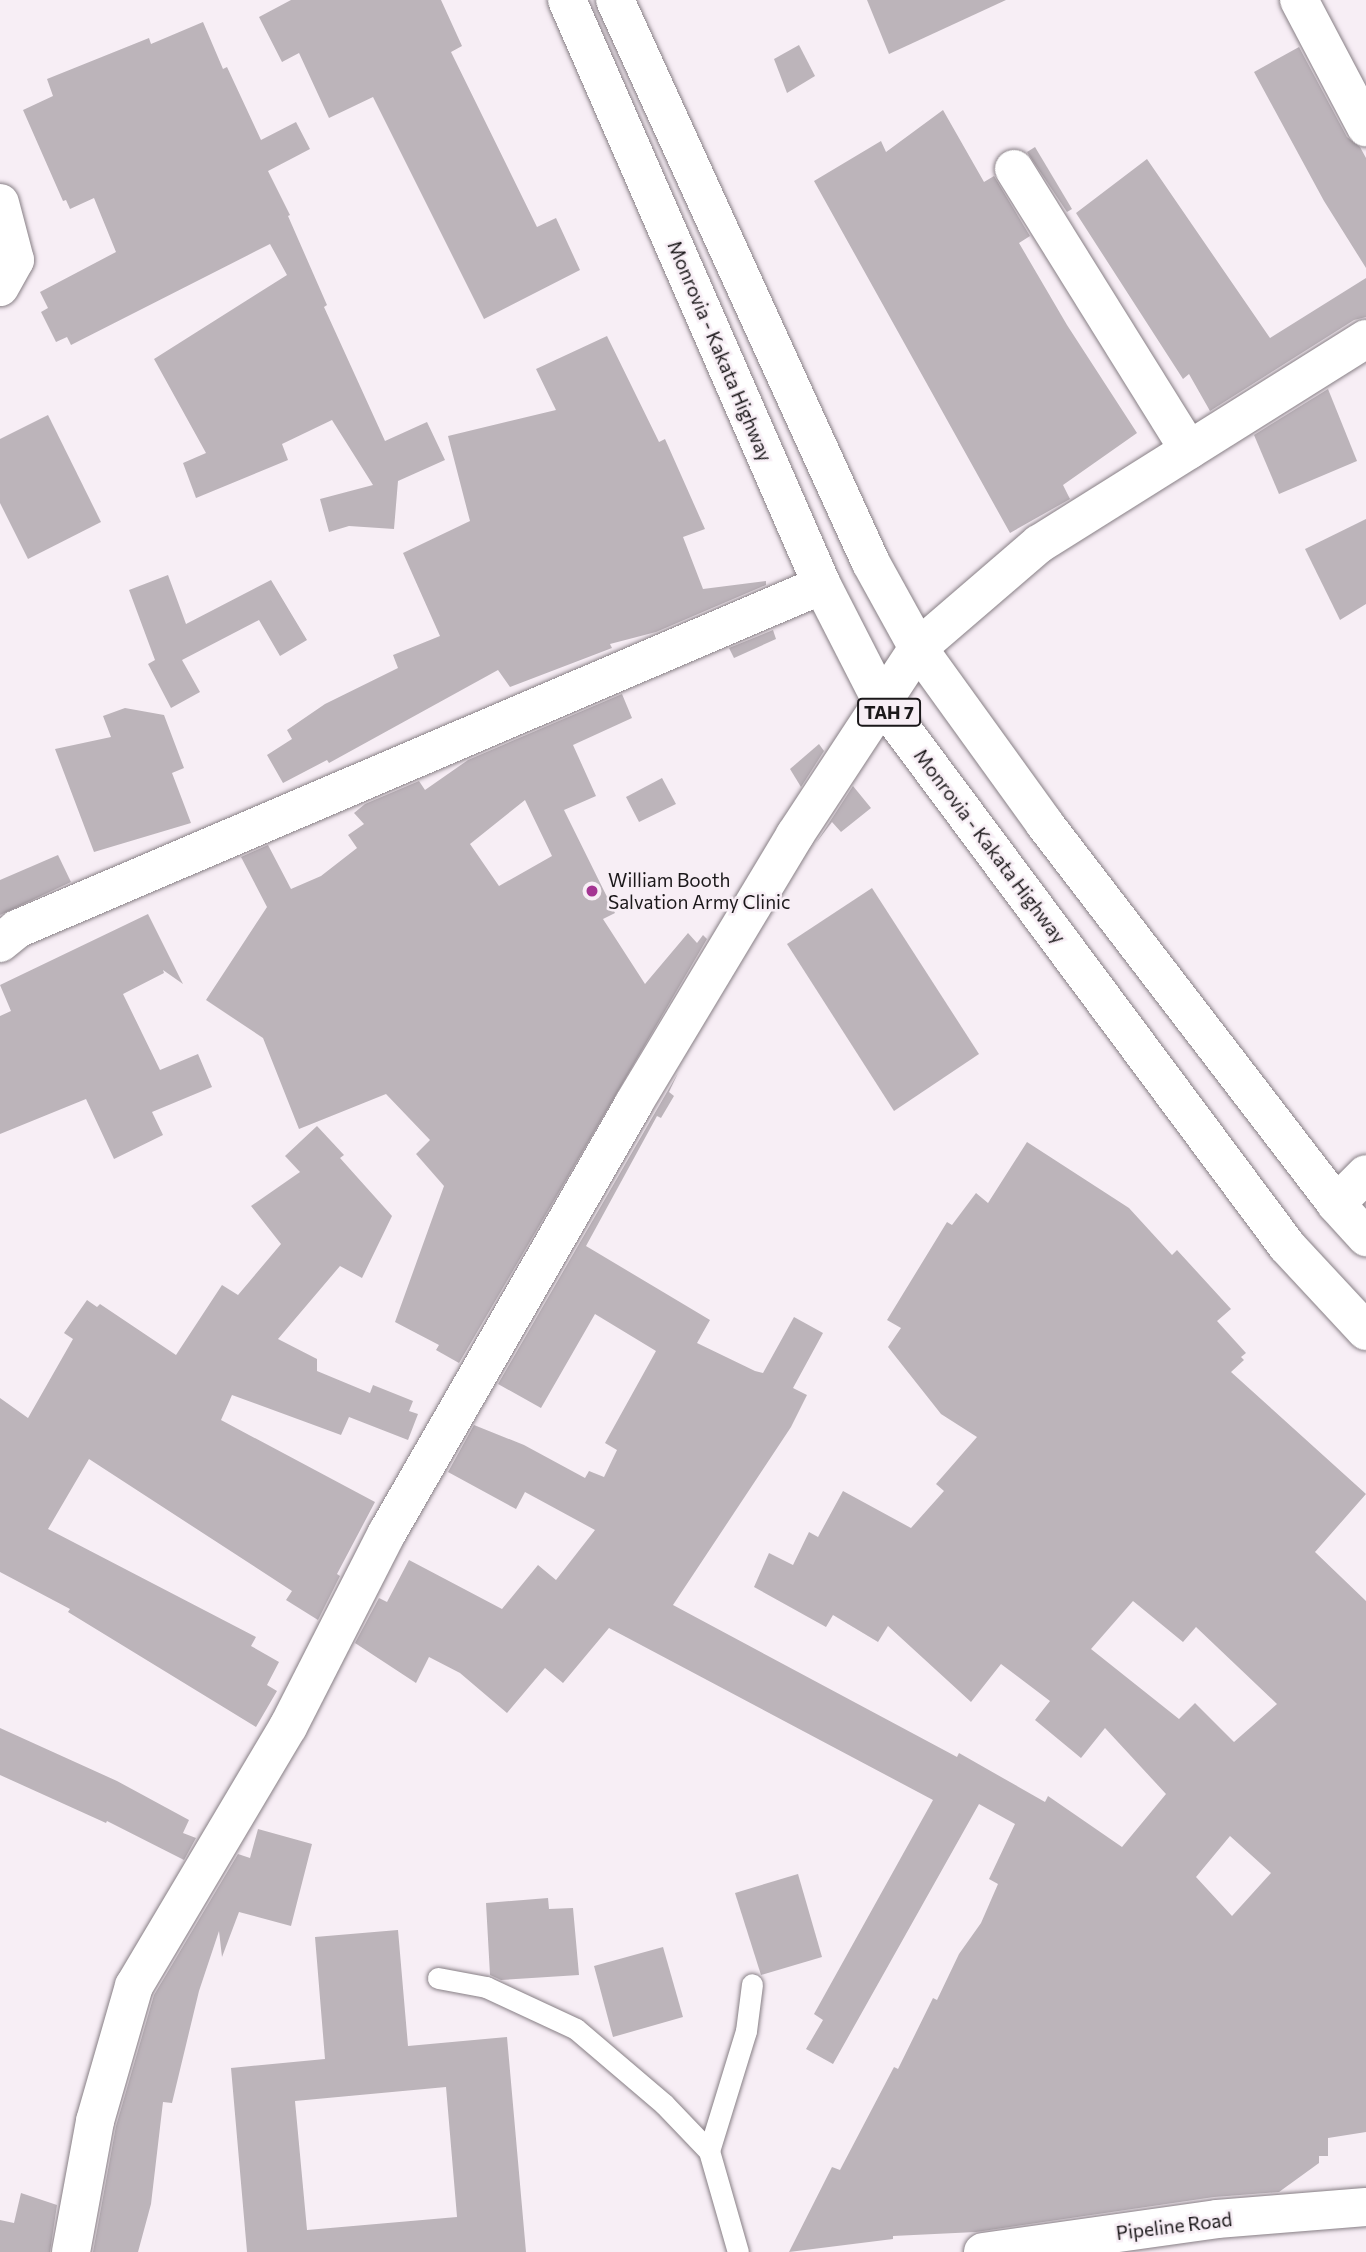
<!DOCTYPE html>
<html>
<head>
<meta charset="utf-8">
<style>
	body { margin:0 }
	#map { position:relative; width:1366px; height:2252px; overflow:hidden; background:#f7eef5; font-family:Commissioner,sans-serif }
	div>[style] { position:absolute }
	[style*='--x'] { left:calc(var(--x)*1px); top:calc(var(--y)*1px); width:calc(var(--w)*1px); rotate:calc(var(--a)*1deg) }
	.building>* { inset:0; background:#bcb4ba }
	.roads { filter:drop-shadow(0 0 2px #877f85) drop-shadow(0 0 2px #877f85) }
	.lane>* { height:21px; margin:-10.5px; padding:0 10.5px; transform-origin:10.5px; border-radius:10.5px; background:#fff }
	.street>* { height:38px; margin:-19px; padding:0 19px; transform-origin:19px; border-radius:19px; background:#fff }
	.highway>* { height:38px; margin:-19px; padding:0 19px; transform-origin:19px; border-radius:19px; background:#fff }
	.dots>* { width:19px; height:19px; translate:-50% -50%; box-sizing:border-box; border:4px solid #f7eef5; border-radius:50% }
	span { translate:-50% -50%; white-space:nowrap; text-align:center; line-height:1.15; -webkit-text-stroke:5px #f7eef5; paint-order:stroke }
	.shield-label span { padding:2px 5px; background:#f7eef5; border:2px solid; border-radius:5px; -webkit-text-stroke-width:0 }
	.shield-label { font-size:18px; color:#1b181a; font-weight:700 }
	.street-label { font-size:19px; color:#1b181a }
	.poi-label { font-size:19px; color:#1b181a }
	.left { translate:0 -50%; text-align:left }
</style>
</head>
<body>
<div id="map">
	<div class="building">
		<i style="clip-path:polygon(291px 0,441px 0,462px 46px,451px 52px,537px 227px,556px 218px,580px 270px,484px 319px,373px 97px,329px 118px,299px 53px,282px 62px,259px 17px)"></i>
		<i style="clip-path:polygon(867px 0,1006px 0,889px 54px)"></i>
		<i style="clip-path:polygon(203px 22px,223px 69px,227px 67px,261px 140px,296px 122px,310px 149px,268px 171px,290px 215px,288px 216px,327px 305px,324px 307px,385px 441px,427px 422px,445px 460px,398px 481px,394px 529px,349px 526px,329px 532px,320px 499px,373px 485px,332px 420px,282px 444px,288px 460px,196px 498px,183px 463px,206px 453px,154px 359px,287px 275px,270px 244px,71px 345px,67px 337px,56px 342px,41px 312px,48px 308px,40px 292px,116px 252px,94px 198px,70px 209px,66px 200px,63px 201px,23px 110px,53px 96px,47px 79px,149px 38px,151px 44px)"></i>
		<i style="clip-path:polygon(799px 45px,815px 76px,787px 93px,774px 59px)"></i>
		<i style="clip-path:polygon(1299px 47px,1347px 137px,1360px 147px,1366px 158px,1366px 268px,1324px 201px,1254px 72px)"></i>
		<i style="clip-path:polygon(943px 110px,984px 182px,994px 176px,1030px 236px,1019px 243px,1067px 325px,1137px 433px,1063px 485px,1070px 499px,1010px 533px,814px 181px,881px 141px,886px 152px)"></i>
		<i style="clip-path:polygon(1035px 147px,1072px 209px,1067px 212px,1027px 152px)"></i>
		<i style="clip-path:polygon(1147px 159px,1270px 338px,1366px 278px,1366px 317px,1354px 320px,1210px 411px,1189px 374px,1183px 379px,1076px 213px)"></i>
		<i style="clip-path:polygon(607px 336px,659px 442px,665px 439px,705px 529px,683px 537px,703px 589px,766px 581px,766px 585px,656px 632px,610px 644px,612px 648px,510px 687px,498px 670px,329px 763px,327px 760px,283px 783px,267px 755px,292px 739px,287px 730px,325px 704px,398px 668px,393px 655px,440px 636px,403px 553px,470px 521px,448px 436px,556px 410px,536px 369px)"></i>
		<i style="clip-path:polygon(1328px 389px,1357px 461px,1279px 494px,1254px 435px)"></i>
		<i style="clip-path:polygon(48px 415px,101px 522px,28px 559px,0 503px,0 439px)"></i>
		<i style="clip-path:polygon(1366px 519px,1366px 604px,1340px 620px,1305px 549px)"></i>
		<i style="clip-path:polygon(168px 575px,186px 624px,271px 580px,307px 640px,280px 656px,259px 620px,182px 660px,200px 692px,171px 708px,148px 664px,155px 660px,129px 590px)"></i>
		<i style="clip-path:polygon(773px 630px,776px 639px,734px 658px,729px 648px)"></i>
		<i style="clip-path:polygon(evenodd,622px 694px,632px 718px,573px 745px,596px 796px,564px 810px,615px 913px,603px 919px,645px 984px,688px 933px,697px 943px,703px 935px,707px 939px,459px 1363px,436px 1350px,439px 1345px,395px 1322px,444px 1186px,416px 1154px,430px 1140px,386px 1094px,299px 1129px,263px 1038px,206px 1000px,267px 907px,241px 857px,268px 845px,291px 889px,321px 876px,357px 848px,348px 835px,364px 824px,354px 813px,365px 804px,419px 781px,425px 790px,468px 760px,622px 694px,525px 800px,552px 856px,499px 886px,470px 844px,525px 800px)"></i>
		<i style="clip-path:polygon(125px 708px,164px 715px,184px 768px,172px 773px,191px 823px,94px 852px,55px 749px,111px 737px,103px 716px)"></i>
		<i style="clip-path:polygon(819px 744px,824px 751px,801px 787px,790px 769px)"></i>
		<i style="clip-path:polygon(662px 778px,676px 804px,639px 822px,626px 797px)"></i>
		<i style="clip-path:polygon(853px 786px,871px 808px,841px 832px,832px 822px,816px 843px)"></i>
		<i style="clip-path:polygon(58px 855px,71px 882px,0 915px,0 880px)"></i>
		<i style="clip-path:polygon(872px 888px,979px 1054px,894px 1111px,787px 944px)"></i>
		<i style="clip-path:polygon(148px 914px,183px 984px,163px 970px,164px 973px,123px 994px,160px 1070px,198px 1054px,212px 1087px,152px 1112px,163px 1135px,114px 1159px,86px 1099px,0 1134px,0 1016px,11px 1011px,0 985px)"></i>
		<i style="clip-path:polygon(evenodd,678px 1073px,669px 1092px,674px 1096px,661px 1118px,657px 1116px,586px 1246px,710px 1320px,697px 1343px,755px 1371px,763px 1373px,794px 1317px,823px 1333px,793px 1388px,807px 1395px,791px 1427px,673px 1605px,957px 1757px,959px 1753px,1045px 1802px,1048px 1796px,1122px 1847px,1166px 1794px,1105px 1728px,1081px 1758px,1035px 1720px,1050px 1701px,1001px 1664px,971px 1702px,888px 1626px,878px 1642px,833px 1615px,826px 1627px,754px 1587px,769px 1553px,793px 1565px,809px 1532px,818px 1537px,843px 1491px,911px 1528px,944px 1491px,936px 1484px,977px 1437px,941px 1414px,888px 1347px,901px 1328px,887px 1320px,947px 1222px,952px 1225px,976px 1193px,988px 1203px,1027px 1142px,1129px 1208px,1172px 1255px,1177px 1250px,1231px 1309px,1217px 1321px,1246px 1353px,1241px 1357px,1244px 1360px,1231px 1372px,1366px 1494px,1315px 1552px,1366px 1601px,1366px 2132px,1328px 2138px,1328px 2156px,1319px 2156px,1319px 2163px,1279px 2192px,1214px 2197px,976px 2232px,893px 2236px,893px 2239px,789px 2252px,832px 2167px,840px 2170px,894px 2067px,898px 2069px,933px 1998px,937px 2000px,959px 1954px,981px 1923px,998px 1884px,989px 1879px,1015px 1824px,979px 1804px,833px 2064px,806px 2049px,823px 2020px,814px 2014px,933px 1800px,609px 1628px,563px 1683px,545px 1668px,507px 1713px,460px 1673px,429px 1657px,416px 1683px,355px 1643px,379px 1598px,387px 1602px,409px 1560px,502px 1609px,538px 1565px,556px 1580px,595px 1530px,525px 1492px,516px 1509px,448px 1472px,474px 1425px,524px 1445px,585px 1478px,589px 1471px,604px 1477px,617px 1450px,605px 1443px,656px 1351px,595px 1314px,541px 1408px,498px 1384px,678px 1073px,1133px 1601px,1183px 1642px,1196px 1627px,1277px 1704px,1234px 1742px,1195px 1703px,1179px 1719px,1091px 1649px,1133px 1601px,678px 1073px,1230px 1836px,1271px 1873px,1232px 1916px,1196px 1877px,1230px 1836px)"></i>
		<i style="clip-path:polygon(317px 1126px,344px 1155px,340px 1158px,392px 1216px,362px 1278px,340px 1266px,278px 1339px,317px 1359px,317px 1371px,370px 1393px,373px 1385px,413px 1401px,409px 1411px,418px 1414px,408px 1440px,349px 1417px,341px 1435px,232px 1395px,221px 1420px,375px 1502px,337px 1574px,340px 1576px,318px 1620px,286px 1600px,292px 1591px,89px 1459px,48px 1529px,256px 1637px,251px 1646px,279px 1662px,267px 1685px,277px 1691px,256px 1727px,68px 1612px,70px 1609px,0 1572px,0 1398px,28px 1418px,73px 1339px,64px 1333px,87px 1300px,97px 1307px,100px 1304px,176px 1355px,222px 1285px,238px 1295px,281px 1244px,251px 1206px,300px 1172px,285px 1156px)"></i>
		<i style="clip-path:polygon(0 1728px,117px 1781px,189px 1820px,183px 1833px,196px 1838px,184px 1860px,107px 1821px,106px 1823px,0 1775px)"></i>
		<i style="clip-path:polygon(258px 1829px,312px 1844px,291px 1926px,239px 1912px,222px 1957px,219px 1931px,199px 1991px,172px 2103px,163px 2102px,151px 2204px,138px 2252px,93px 2252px,116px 2126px,154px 1995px,238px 1854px,250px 1858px)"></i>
		<i style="clip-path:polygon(798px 1874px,822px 1957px,761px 1975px,735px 1893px)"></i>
		<i style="clip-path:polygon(548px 1898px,549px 1909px,573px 1908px,579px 1975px,501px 1980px,490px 1975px,486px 1903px)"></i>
		<i style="clip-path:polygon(evenodd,398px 1930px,408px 2046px,507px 2037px,526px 2252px,247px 2252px,231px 2068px,325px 2059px,315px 1937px,398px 1930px,446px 2087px,457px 2217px,307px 2230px,295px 2101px,446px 2087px)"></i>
		<i style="clip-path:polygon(663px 1947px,683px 2017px,613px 2037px,594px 1966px)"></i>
		<i style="clip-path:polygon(21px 2193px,57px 2205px,50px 2252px,0 2252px,0 2220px,14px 2223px)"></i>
	</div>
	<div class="roads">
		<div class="lane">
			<i style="--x:438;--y:1978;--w:49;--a:10.6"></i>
			<i style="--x:486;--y:1987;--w:99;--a:25"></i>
			<i style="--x:576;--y:2029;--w:116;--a:40.4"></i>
			<i style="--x:664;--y:2104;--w:65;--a:46.2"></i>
			<i style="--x:709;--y:2151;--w:105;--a:74"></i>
			<i style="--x:709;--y:2151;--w:126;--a:-72.9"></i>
			<i style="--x:746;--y:2031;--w:47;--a:-82.7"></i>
		</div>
		<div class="street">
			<i style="--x:1299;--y:0;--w:144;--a:62.2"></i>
			<i style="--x:1014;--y:169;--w:331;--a:58.1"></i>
			<i style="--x:0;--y:203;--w:59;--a:75.3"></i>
			<i style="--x:15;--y:260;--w:31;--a:119"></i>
			<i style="--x:0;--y:943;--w:22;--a:-39"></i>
			<i style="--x:17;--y:929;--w:875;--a:-23.14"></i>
			<i style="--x:1336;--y:1204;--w:42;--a:-45"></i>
			<i style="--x:71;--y:2252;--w:133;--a:-79.6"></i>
			<i style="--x:95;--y:2121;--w:141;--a:-73.9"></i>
			<i style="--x:134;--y:1986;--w:301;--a:-59.3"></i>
			<i style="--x:288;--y:1727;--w:218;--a:-63"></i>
			<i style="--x:387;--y:1533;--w:496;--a:-60.1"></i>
			<i style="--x:634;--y:1103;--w:313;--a:-59"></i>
			<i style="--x:795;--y:835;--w:224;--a:-56.7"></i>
			<i style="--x:918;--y:648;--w:160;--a:-40.7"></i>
			<i style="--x:1039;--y:544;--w:386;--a:-32.1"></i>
			<i style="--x:983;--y:2252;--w:236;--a:-8"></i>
			<i style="--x:1217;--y:2219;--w:149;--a:-4.6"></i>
		</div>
		<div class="highway">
			<i style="--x:567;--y:0;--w:638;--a:66.45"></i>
			<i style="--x:822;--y:585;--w:131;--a:62.9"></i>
			<i style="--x:882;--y:702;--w:678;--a:53.33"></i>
			<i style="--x:1287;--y:1246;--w:116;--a:47.1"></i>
			<i style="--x:615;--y:0;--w:618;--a:65.55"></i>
			<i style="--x:871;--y:563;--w:97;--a:61.1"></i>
			<i style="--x:918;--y:648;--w:216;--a:54.2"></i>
			<i style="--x:1044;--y:823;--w:480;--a:52.5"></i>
			<i style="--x:1336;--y:1204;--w:45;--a:47.7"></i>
		</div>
	</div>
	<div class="dots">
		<i style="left:592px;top:891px;background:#a43492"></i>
	</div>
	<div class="shield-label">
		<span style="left:889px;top:712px">TAH 7</span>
	</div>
	<div class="street-label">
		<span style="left:720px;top:351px;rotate:67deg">Monrovia - Kakata Highway</span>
		<span style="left:990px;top:846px;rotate:53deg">Monrovia - Kakata Highway</span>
		<span style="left:1174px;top:2226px;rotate:-7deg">Pipeline Road</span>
	</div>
	<div class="poi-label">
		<span class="left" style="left:608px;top:891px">William Booth<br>Salvation Army Clinic</span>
	</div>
</div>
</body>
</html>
